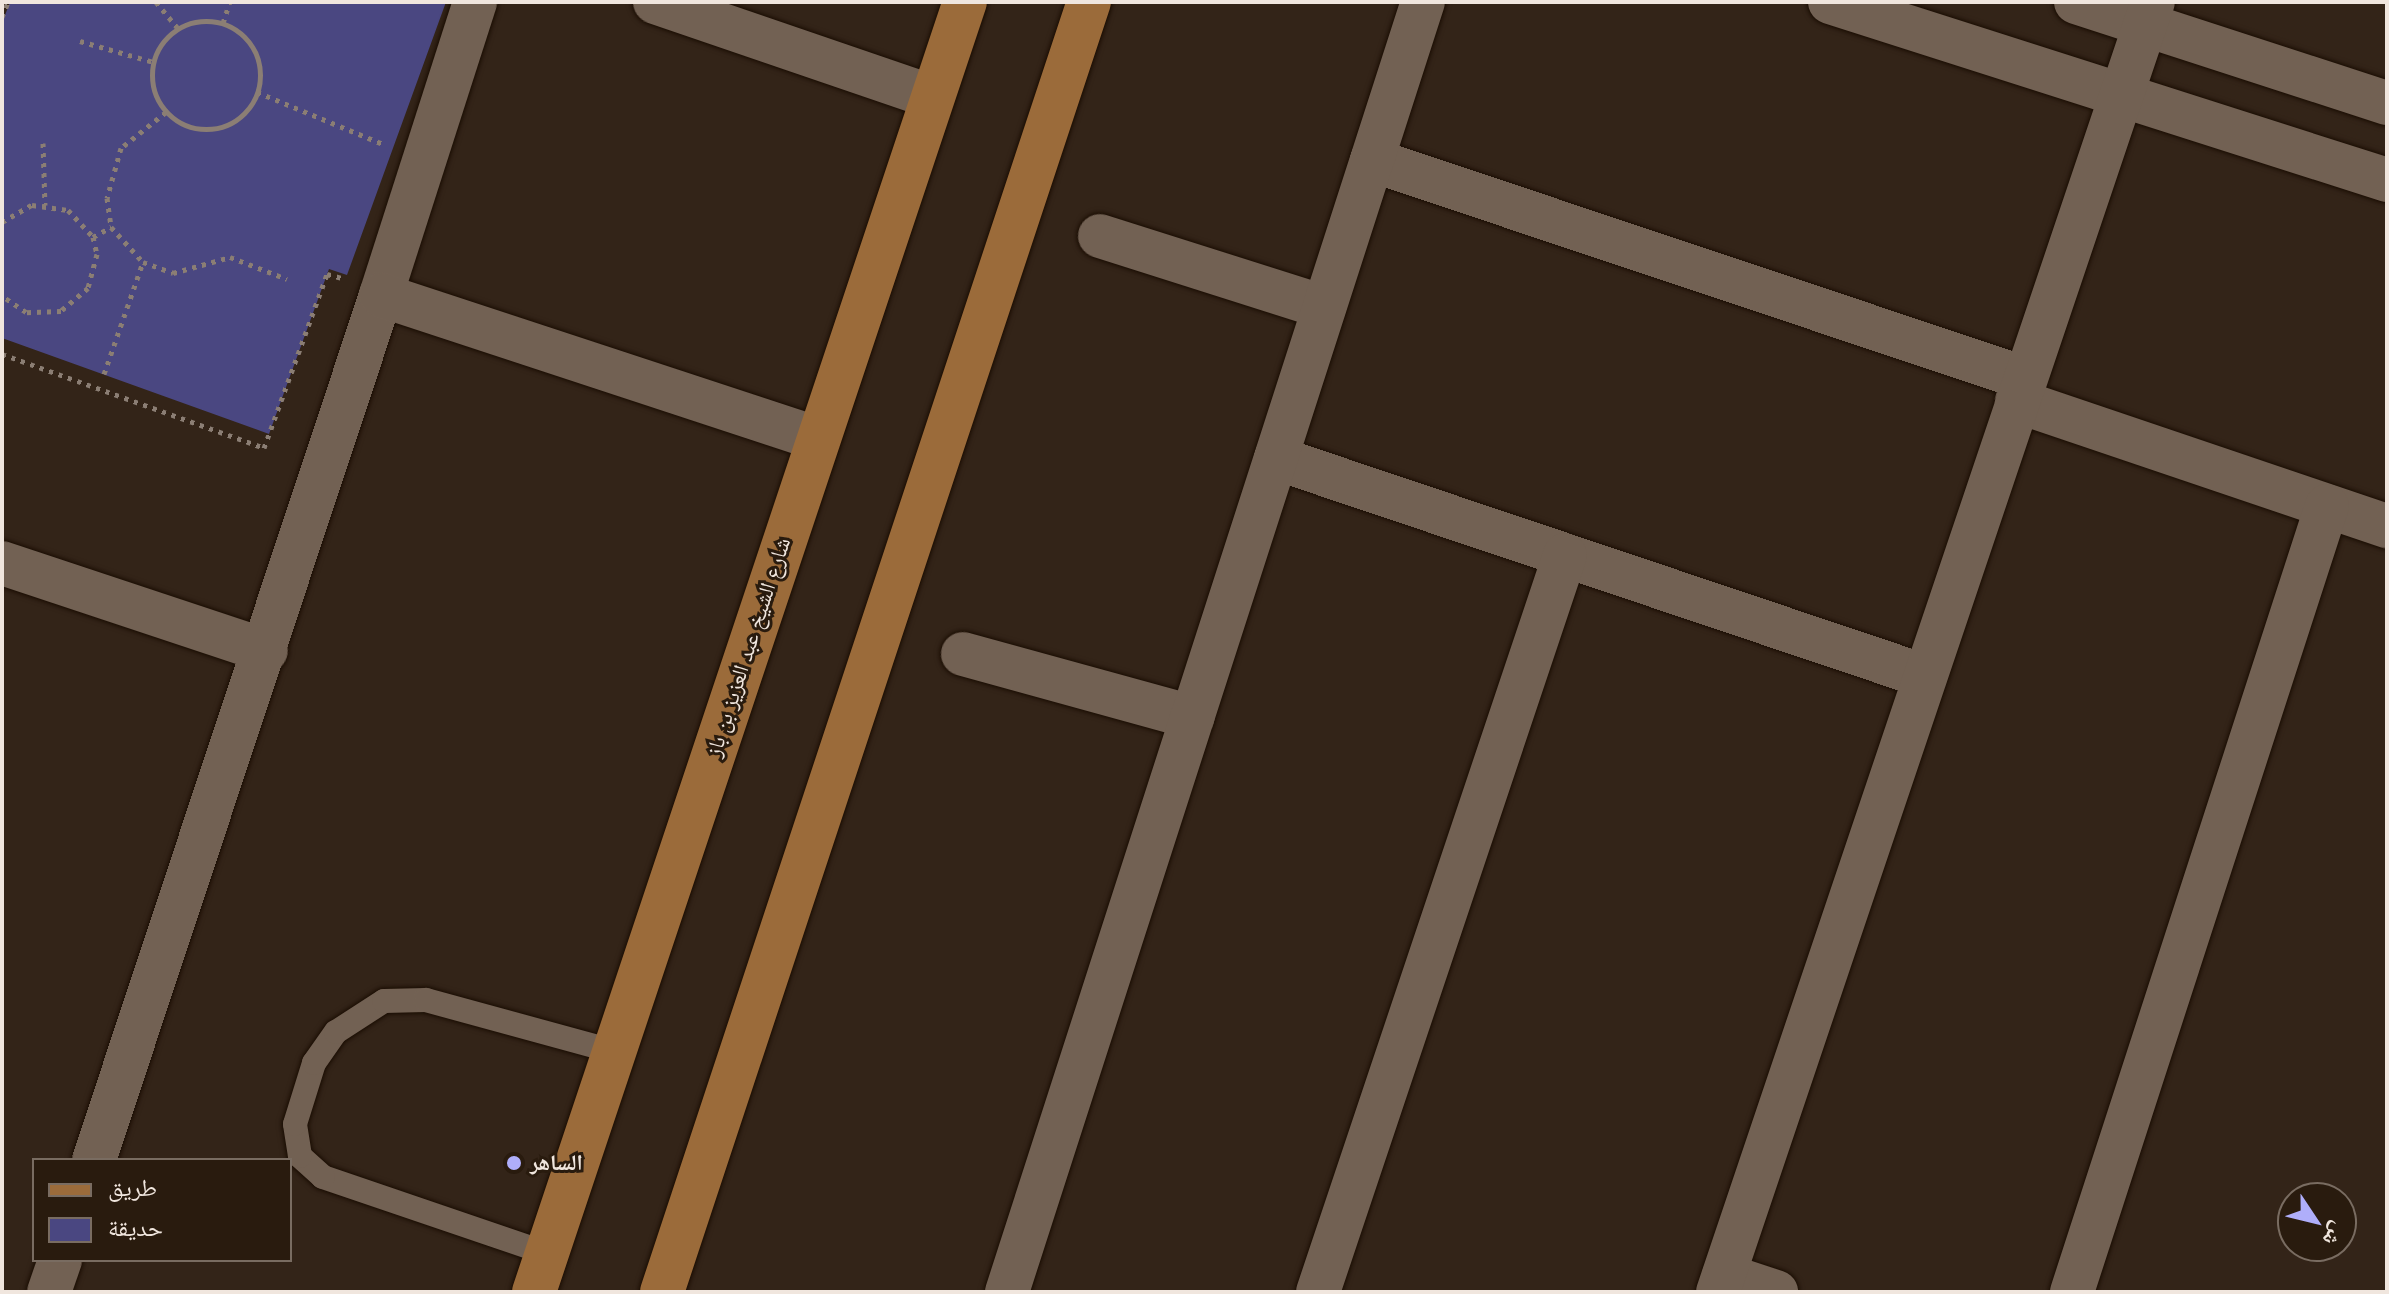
<!DOCTYPE html>
<html>
<head>
<meta charset="utf-8">
<style>
	body { margin:0 }
	#map { position:relative; width:2389px; height:1294px; overflow:hidden; background:#332418; font-family:Mulish,"Noto Naskh Arabic",sans-serif }
	div>[style] { position:absolute }
	[style*='--x'] { left:calc(var(--x)*1px); top:calc(var(--y)*1px); width:calc(var(--w)*1px); rotate:calc(var(--a)*1deg) }
	.green>* { inset:0; background:#4a4781 }
	.path>* { height:5px; margin-top:-2.5px; transform-origin:0; background:repeating-linear-gradient(90deg,#8b7e74 0 4px,transparent 0 10px) }
	.path>.ring { margin:-2.5px; padding:0; box-sizing:content-box; background:none; border:5px solid #8b7e74; border-radius:50% }
	.roads { filter:drop-shadow(0 0 2px #1a0d03) drop-shadow(0 0 2px #1a0d03) }
	.lane>* { height:24px; margin:-12px; padding:0 12px; transform-origin:12px; border-radius:12px; background:#726153 }
	.street>* { height:44px; margin:-22px; padding:0 22px; transform-origin:22px; border-radius:22px; background:#726153 }
	.primary>* { height:44px; margin:-22px; padding:0 22px; transform-origin:22px; border-radius:22px; background:#9b6b3a }
	.dots>* { width:22px; height:22px; translate:-50% -50%; box-sizing:border-box; border:4px solid #291b0e; border-radius:50% }
	span { translate:-50% -50%; white-space:nowrap; text-align:center; line-height:1.15; -webkit-text-stroke:6px #291b0e; paint-order:stroke }
	.street-label { font-size:22px; color:#f0e6de }
	.poi-label { font-size:22px; color:#f0e6de; font-weight:700 }
	.left { translate:0 -50%; text-align:left }
	.frame { position:absolute; inset:0; border:4px solid #f0e6de; pointer-events:none }
	.legend { position:absolute; left:32px; top:1158px; width:260px; height:104px; box-sizing:border-box; background:#291b0e; border:2px solid #796c61; margin:0; padding:10px 14px; list-style:none; font-size:24px; color:#f0e6de }
	.legend li { display:flex; align-items:center; gap:16px; height:40px }
	.legend b { width:40px; border:2px solid #796c61 }
	.north { position:absolute; left:2277px; top:1182px; width:80px; height:80px; box-sizing:border-box; background:#291b0e; border:2px solid #796c61; border-radius:50%; rotate:125deg; font-size:22px; font-weight:700; line-height:32px; text-align:center; color:#f0e6de }
	.north::after { content:''; display:block; margin:auto; width:28px; height:36px; background:#afaefa; clip-path:polygon(50% 0,100% 100%,50% 72%,0 100%) }
</style>
</head>
<body>
<div id="map">
	<div class="green">
		<i style="clip-path:polygon(10px 2px,446px 2px,347px 275px,329px 269px,269px 434px,2px 338px,2px 23px)"></i>
	</div>
	<div class="path">
		<i style="--x:156;--y:2;--w:34;--a:50"></i>
		<i style="--x:2;--y:17;--w:16;--a:-68"></i>
		<i class="ring" style="left:152px;top:21px;width:103px;height:103px"></i>
		<i style="--x:223;--y:23;--w:22;--a:-72"></i>
		<i style="--x:80;--y:41;--w:76;--a:16"></i>
		<i style="--x:257;--y:92;--w:136;--a:22.4"></i>
		<i style="--x:166;--y:112;--w:58;--a:141.3"></i>
		<i style="--x:121;--y:148;--w:52;--a:105.6"></i>
		<i style="--x:107;--y:198;--w:29;--a:82"></i>
		<i style="--x:111;--y:227;--w:47;--a:47.6"></i>
		<i style="--x:143;--y:262;--w:32;--a:20"></i>
		<i style="--x:173;--y:273;--w:59;--a:-15.7"></i>
		<i style="--x:230;--y:257;--w:61;--a:21.1"></i>
		<i style="--x:43;--y:143;--w:62;--a:88.2"></i>
		<i style="--x:2;--y:222;--w:34;--a:-30"></i>
		<i style="--x:32;--y:205;--w:36;--a:8"></i>
		<i style="--x:68;--y:210;--w:37;--a:47"></i>
		<i style="--x:93;--y:237;--w:17;--a:77"></i>
		<i style="--x:97;--y:254;--w:35;--a:105"></i>
		<i style="--x:88;--y:288;--w:35;--a:140"></i>
		<i style="--x:61;--y:311;--w:35;--a:178"></i>
		<i style="--x:26;--y:312;--w:29;--a:-146"></i>
		<i style="--x:93;--y:237;--w:21;--a:-29"></i>
		<i style="--x:2;--y:354;--w:278;--a:19.7"></i>
		<i style="--x:264;--y:448;--w:185;--a:-70.1"></i>
		<i style="--x:327;--y:274;--w:16;--a:15"></i>
		<i style="--x:104;--y:374;--w:119;--a:-70.8"></i>
	</div>
	<div class="roads">
		<div class="lane">
			<i style="--x:546;--y:1253;--w:236;--a:-161.2"></i>
			<i style="--x:323;--y:1177;--w:31;--a:-138"></i>
			<i style="--x:300;--y:1156;--w:32;--a:-99"></i>
			<i style="--x:295;--y:1124;--w:64;--a:-72.7"></i>
			<i style="--x:314;--y:1063;--w:38;--a:-55"></i>
			<i style="--x:336;--y:1032;--w:57;--a:-32.9"></i>
			<i style="--x:384;--y:1001;--w:42;--a:-1.4"></i>
			<i style="--x:426;--y:1000;--w:194;--a:15.3"></i>
		</div>
		<div class="street">
			<i style="--x:655;--y:2;--w:293;--a:18.9"></i>
			<i style="--x:1830;--y:2;--w:585;--a:17.72"></i>
			<i style="--x:2076;--y:2;--w:327;--a:18"></i>
			<i style="--x:1372;--y:160;--w:687;--a:18.49"></i>
			<i style="--x:1100;--y:236;--w:235;--a:17.6"></i>
			<i style="--x:381;--y:295;--w:308;--a:-72.2"></i>
			<i style="--x:2017;--y:401;--w:391;--a:18.7"></i>
			<i style="--x:1276;--y:458;--w:684;--a:18.59"></i>
			<i style="--x:2;--y:563;--w:278;--a:18.4"></i>
			<i style="--x:963;--y:654;--w:238;--a:15.4"></i>
			<i style="--x:94;--y:1160;--w:911;--a:-71.64"></i>
			<i style="--x:381;--y:295;--w:460;--a:18.2"></i>
			<i style="--x:1724;--y:1275;--w:55;--a:18.1"></i>
			<i style="--x:49;--y:1292;--w:34;--a:-71"></i>
			<i style="--x:1007;--y:1292;--w:1355;--a:-72.13"></i>
			<i style="--x:1318;--y:1292;--w:777;--a:-71.47"></i>
			<i style="--x:1718;--y:1292;--w:1361;--a:-71.37"></i>
			<i style="--x:2072;--y:1292;--w:826;--a:-72.03"></i>
		</div>
		<div class="primary">
			<i style="--x:534;--y:1292;--w:1360;--a:-71.53"></i>
			<i style="--x:662;--y:1292;--w:1359;--a:-71.69"></i>
		</div>
	</div>
	<div class="dots">
		<i style="left:514px;top:1163px;background:#afaefa"></i>
	</div>
	<div class="street-label">
		<span style="left:748px;top:647px;rotate:-72deg">شارع الشيخ عبد العزيز بن باز</span>
	</div>
	<div class="poi-label">
		<span class="left" style="left:530px;top:1163px">الساهر</span>
	</div>
	<div class="frame"></div>
	<ul class="legend">
	<li><b style="height:10px;background:#9b6b3a"></b>طريق</li>
	<li><b style="height:22px;background:#4a4781"></b>حديقة</li>
	</ul>
	<div class="north">ش</div>
</div>
</body>
</html>
